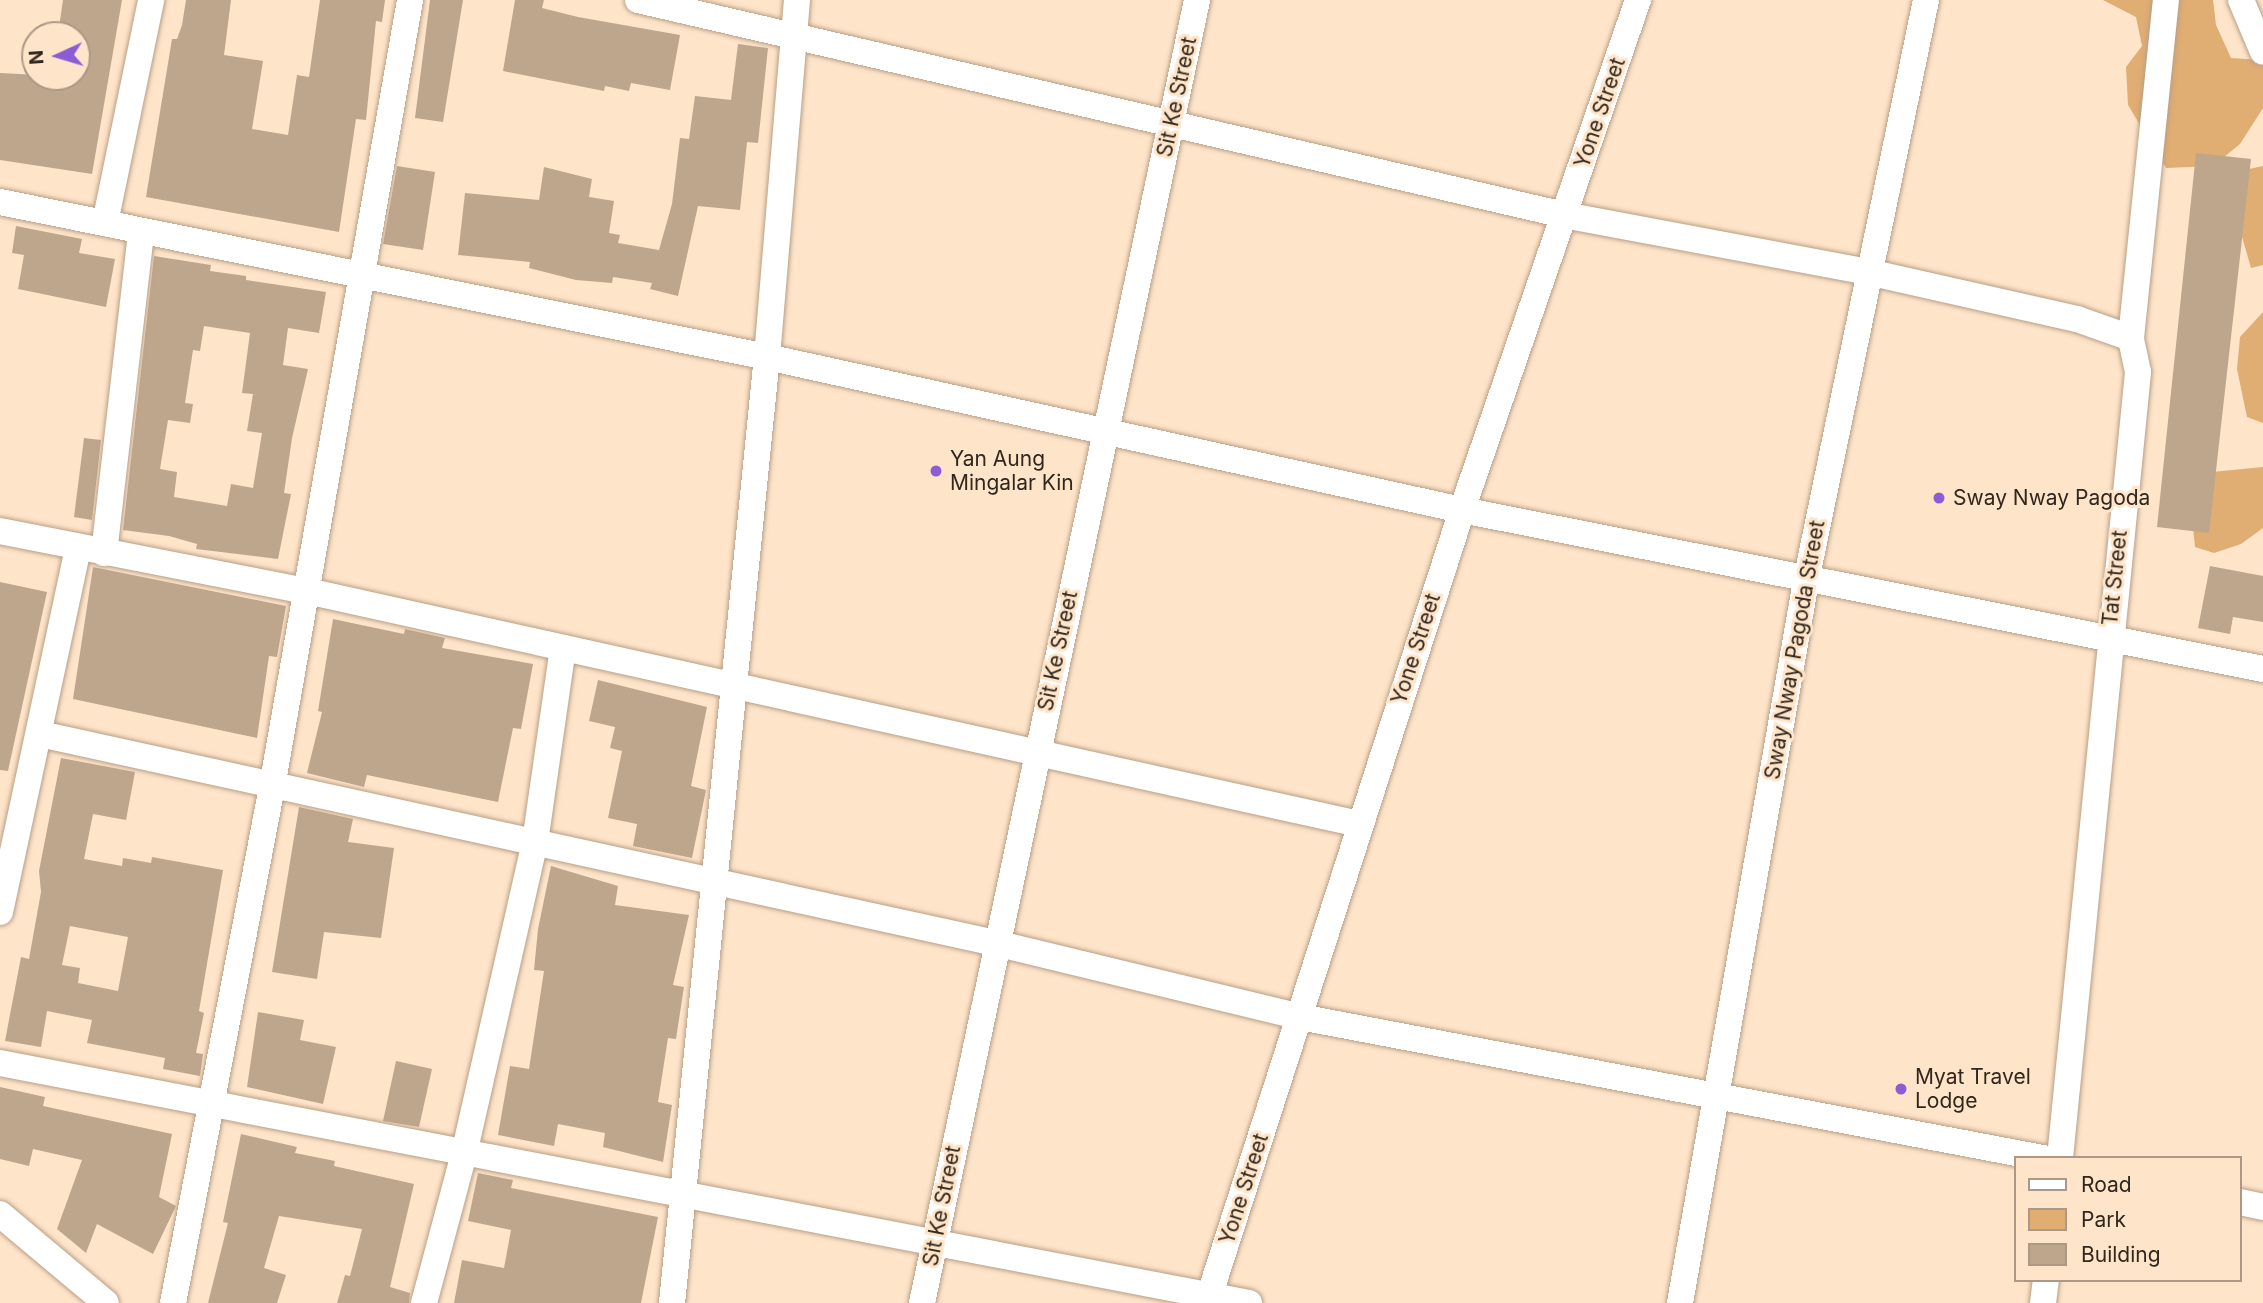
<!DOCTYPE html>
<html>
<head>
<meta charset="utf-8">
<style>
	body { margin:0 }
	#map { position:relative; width:2263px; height:1303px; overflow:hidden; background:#fee4c9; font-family:Inter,sans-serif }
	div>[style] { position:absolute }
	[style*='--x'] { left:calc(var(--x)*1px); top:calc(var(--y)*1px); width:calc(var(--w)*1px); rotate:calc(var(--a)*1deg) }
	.green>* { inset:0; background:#e0ad73 }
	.building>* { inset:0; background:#bea68c }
	.roads { filter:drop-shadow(0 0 2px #b89f85) drop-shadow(0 0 2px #b89f85) }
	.minor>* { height:26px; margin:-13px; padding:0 13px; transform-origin:13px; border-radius:13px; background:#fff }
	.dots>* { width:19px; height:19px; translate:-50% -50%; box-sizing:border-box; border:4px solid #fee4c9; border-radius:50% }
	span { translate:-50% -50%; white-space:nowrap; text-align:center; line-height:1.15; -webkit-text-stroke:6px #fee4c9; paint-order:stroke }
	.street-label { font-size:21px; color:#31271d }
	.poi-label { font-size:21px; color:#31271d }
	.left { translate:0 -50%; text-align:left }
	.legend { position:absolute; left:2014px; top:1156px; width:228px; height:126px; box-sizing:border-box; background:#fee4c9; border:2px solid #ac9884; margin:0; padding:9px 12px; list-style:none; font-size:21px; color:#31271d }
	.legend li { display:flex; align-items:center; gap:14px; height:35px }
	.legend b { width:35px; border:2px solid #ac9884 }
	.north { position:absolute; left:21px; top:21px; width:70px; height:70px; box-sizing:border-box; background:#fee4c9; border:2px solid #ac9884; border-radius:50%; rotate:266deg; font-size:19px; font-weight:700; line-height:28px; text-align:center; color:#31271d }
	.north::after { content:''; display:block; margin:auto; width:24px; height:32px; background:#8b5cd5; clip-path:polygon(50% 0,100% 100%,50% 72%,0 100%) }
</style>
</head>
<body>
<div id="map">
	<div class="green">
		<i style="clip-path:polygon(2103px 0,2213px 0,2216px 25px,2231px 58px,2263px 60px,2263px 108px,2240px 144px,2213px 166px,2166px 168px,2128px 105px,2126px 67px,2142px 46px,2136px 17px)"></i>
		<i style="clip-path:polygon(2263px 166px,2263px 265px,2251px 268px,2239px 226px,2235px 172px)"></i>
		<i style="clip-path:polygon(2263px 312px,2263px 423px,2247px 417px,2237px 369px,2240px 337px)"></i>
		<i style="clip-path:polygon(2263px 467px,2263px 528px,2241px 544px,2214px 553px,2195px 547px,2192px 517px,2212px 472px)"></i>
	</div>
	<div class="building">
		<i style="clip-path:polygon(63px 0,122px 0,92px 174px,0 160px,0 73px,77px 77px,77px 35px,58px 34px)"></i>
		<i style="clip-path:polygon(186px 0,231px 0,224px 55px,263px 61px,252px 129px,288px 135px,297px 75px,309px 77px,320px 0,385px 0,382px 22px,376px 21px,366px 120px,356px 119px,339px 232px,146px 197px,172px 39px,177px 39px,182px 25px)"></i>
		<i style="clip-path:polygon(430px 0,463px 0,443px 122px,415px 118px)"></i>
		<i style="clip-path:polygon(515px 0,544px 0,542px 8px,578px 17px,680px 35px,670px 90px,631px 83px,629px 91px,605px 86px,604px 91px,503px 71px)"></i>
		<i style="clip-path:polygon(738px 44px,768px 48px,758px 143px,747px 142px,740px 210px,698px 206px,678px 296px,650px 289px,652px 283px,613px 277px,612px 283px,576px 280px,529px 268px,530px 262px,458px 255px,465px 193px,539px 200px,544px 167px,592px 179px,589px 197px,614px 201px,609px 233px,620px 235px,618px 243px,659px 250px,672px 204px,680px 138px,689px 139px,695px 96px,731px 100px)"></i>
		<i style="clip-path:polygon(2196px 153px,2251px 159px,2209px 533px,2157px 527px)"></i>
		<i style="clip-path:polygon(397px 166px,435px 172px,423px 250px,383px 244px)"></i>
		<i style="clip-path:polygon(16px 226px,82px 239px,79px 253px,115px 259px,106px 307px,18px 289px,24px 255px,12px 253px)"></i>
		<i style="clip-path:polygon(evenodd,154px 256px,211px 265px,210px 271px,246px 276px,246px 280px,326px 292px,319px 333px,288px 328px,283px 365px,308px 369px,292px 438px,284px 493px,291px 494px,278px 559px,196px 549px,197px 544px,169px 536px,123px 530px,154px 256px,204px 326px,250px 333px,242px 393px,253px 394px,247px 431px,262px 433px,253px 488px,231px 484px,227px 506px,174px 497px,177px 472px,160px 469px,168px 420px,190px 423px,193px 404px,185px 403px,193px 350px,200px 351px,204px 326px)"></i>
		<i style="clip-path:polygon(84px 438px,101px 440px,92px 520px,74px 517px)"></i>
		<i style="clip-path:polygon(2210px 566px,2263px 576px,2263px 622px,2233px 617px,2230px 634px,2198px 628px)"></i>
		<i style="clip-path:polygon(93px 567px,286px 606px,277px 657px,269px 656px,257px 738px,73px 699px)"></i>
		<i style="clip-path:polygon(0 582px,47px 592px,8px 771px,0 770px)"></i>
		<i style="clip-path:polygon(333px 619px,404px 634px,405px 629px,445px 638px,442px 648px,533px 664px,521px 729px,513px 728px,498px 802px,367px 775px,364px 787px,307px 773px,322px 712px,318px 711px)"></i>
		<i style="clip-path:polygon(598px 680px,707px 707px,691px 786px,706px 790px,692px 858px,633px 846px,637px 824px,608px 818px,622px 751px,610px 748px,615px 727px,589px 721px)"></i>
		<i style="clip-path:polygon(evenodd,61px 758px,135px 772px,126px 820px,93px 814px,84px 859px,122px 866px,123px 858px,151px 863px,152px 857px,223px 870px,199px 1011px,204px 1013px,196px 1053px,203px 1054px,200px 1076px,163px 1069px,165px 1058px,87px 1043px,92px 1020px,47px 1011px,41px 1047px,5px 1041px,21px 957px,29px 959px,41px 892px,39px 871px,61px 758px,70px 926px,128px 937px,118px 991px,78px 983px,80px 968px,62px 965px,70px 926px)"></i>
		<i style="clip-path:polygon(299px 807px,353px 819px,348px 842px,394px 848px,381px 938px,324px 932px,317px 979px,272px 972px)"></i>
		<i style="clip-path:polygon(551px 866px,618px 886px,615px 905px,689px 915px,673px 985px,684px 987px,676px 1039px,668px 1038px,658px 1102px,672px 1105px,663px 1162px,603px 1147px,605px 1133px,558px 1124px,554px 1146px,498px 1135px,510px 1066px,529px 1069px,544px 971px,534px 970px,538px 929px)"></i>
		<i style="clip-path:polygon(258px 1012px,304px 1020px,300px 1040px,336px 1047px,323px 1104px,247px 1087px)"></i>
		<i style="clip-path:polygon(396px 1061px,432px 1069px,419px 1127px,383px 1121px)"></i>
		<i style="clip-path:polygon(0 1087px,45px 1097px,43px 1106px,172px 1134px,159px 1197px,176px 1206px,153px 1254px,97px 1224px,86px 1253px,57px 1229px,82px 1160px,33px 1149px,29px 1166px,0 1159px)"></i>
		<i style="clip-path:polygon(241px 1134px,297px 1147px,295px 1153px,335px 1161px,334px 1166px,414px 1184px,390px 1287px,410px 1293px,409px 1303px,337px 1303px,345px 1275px,350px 1276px,362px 1229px,279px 1216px,264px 1268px,286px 1275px,277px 1303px,208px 1303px,228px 1223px,223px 1222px)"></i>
		<i style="clip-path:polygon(478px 1173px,513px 1180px,511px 1188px,658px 1217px,641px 1303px,454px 1303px,462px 1260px,504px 1268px,511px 1230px,468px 1221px)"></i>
	</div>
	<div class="roads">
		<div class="minor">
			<i style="--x:638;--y:0;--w:951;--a:13.07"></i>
			<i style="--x:1564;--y:215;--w:309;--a:10.6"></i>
			<i style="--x:1868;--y:272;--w:214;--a:12.7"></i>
			<i style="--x:2077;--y:319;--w:57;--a:19.4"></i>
			<i style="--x:2241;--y:0;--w:56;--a:67.1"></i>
			<i style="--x:0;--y:202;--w:783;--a:11.42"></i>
			<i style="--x:767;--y:357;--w:712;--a:12.42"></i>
			<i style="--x:1462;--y:510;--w:817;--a:11.23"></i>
			<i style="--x:105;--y:223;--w:228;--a:-78.3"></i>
			<i style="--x:0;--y:531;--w:313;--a:11.1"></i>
			<i style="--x:307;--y:591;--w:1077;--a:12.49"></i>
			<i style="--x:104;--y:553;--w:324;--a:-83.4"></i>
			<i style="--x:40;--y:734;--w:978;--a:12.34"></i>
			<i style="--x:995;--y:943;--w:314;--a:13.6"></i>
			<i style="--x:1300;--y:1017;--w:756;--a:10.75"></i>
			<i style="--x:0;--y:912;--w:372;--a:-77.9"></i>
			<i style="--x:0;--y:1063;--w:1272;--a:10.88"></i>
			<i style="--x:2060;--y:1158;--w:790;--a:-84.33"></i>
			<i style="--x:2138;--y:372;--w:35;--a:-102"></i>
			<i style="--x:2131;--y:338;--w:340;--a:-84.1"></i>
			<i style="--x:2240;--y:1202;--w:24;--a:12"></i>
			<i style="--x:0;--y:1214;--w:138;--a:40"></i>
			<i style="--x:173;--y:1303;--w:525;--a:-79.14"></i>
			<i style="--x:272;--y:787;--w:799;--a:-80.05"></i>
			<i style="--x:424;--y:1303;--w:154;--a:-75"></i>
			<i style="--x:464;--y:1154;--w:320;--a:-77.2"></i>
			<i style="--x:535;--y:842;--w:196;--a:-81.8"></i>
			<i style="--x:672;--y:1303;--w:951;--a:-84.27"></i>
			<i style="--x:767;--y:357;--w:358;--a:-85.2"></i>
			<i style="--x:922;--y:1303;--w:1332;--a:-78.08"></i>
			<i style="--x:1207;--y:1303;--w:833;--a:-72.17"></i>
			<i style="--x:1462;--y:510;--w:540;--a:-70.96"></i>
			<i style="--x:1680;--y:1303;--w:733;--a:-80.1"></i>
			<i style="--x:1806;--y:581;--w:593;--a:-78.33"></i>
			<i style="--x:2043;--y:1303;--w:23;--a:-83"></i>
		</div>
	</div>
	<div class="dots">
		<i style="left:936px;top:471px;background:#8b5cd5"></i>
		<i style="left:1939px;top:498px;background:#8b5cd5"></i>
		<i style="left:1901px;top:1089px;background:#8b5cd5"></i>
	</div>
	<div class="street-label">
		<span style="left:1177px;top:97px;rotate:-78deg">Sit Ke Street</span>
		<span style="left:1600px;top:113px;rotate:-71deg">Yone Street</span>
		<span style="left:2115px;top:578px;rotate:-84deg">Tat Street</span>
		<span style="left:1416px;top:649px;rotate:-72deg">Yone Street</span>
		<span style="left:1795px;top:650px;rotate:-80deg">Sway Nway Pagoda Street</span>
		<span style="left:1058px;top:651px;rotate:-78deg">Sit Ke Street</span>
		<span style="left:1244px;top:1189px;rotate:-72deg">Yone Street</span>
		<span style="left:942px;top:1206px;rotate:-79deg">Sit Ke Street</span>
	</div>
	<div class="poi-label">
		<span class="left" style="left:950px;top:471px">Yan Aung<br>Mingalar Kin</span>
		<span class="left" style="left:1953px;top:498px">Sway Nway Pagoda</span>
		<span class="left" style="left:1915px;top:1089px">Myat Travel<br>Lodge</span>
	</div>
	<ul class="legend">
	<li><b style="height:9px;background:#fff"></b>Road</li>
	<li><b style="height:19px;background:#e0ad73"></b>Park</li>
	<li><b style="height:19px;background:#bea68c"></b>Building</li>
	</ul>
	<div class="north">N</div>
</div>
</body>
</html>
